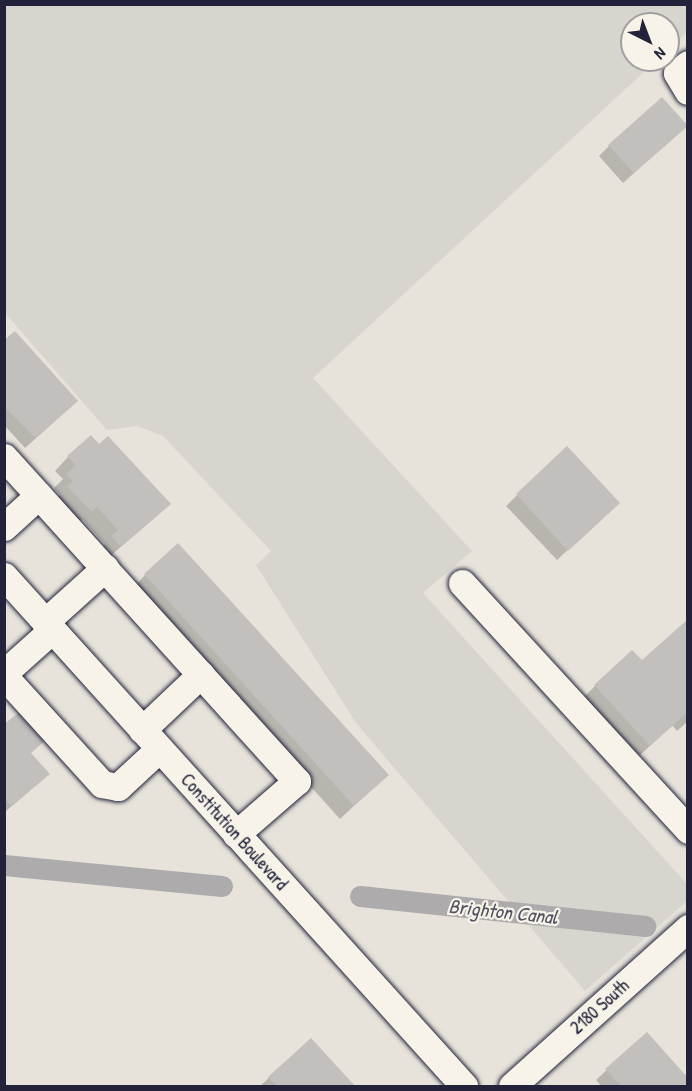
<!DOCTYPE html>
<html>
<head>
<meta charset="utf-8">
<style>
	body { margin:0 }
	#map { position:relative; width:692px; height:1091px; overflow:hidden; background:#f7f3e8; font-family:"Patrick Hand",sans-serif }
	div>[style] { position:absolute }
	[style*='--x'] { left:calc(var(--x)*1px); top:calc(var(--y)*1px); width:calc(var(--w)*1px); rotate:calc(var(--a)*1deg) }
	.built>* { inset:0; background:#e7e3db }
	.green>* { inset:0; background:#d8d5cf }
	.shadow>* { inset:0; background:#0003 }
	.canal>* { height:21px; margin:-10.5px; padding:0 10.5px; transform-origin:10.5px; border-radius:10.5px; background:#aeabad }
	.building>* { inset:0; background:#c2bfbd }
	.roads { filter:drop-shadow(0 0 2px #22223b) drop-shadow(0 0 2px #22223b) }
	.minor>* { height:27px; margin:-13.5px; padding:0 13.5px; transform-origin:13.5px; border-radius:13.5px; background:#f7f3e8 }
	span { translate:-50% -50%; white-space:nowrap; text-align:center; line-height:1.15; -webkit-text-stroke:4.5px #f7f3e8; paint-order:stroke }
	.street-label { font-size:18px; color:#22223b }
	.water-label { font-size:20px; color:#535263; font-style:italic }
	.frame { position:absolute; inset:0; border:6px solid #22223b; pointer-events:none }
	.north { position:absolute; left:620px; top:12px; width:60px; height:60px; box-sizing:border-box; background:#f7f3e8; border:2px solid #a29fa3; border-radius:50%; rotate:138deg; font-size:16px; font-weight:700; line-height:24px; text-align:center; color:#22223b }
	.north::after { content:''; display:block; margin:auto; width:21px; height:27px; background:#22223b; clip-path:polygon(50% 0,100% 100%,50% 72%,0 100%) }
</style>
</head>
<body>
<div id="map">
	<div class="built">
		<i style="clip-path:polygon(evenodd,5px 5px,687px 5px,687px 1086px,5px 1086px,5px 5px,632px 24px,668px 24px,668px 60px,632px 60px,632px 24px)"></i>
	</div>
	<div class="green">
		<i style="clip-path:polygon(4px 5px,687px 5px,687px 32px,668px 50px,668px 24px,632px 24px,632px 60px,657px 60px,313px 378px,472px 551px,423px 593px,687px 884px,687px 901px,585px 991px,356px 723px,256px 565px,271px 551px,163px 436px,137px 426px,107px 430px,5px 313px)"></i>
	</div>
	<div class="shadow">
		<i style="clip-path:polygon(675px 136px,623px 183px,599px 156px,609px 146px)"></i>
		<i style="clip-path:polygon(4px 342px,66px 411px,25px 448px,4px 425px)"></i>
		<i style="clip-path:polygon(567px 448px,608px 513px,557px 560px,506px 506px)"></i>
		<i style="clip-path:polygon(68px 457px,155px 517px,107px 559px,99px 551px,105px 544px,82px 519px,77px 524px,55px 500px,60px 495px,54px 488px,63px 479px,55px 471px)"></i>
		<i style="clip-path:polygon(145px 575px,373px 788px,340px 819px,132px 589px)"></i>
		<i style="clip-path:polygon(688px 621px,688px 721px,677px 731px,672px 725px,636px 759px,582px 699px,595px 686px,642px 663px)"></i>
		<i style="clip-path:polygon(4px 726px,48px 774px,4px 813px)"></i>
		<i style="clip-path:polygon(646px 1034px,688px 1081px,688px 1086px,601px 1086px,596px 1080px)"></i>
		<i style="clip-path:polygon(311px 1040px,354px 1086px,260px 1086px,269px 1078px)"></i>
	</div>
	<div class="canal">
		<i style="--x:4;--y:865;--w:219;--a:5.5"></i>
		<i style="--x:360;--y:896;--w:287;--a:6"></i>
	</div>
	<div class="building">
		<i style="clip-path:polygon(662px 97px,688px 126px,634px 173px,608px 145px)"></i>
		<i style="clip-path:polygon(15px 331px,78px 401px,36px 438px,4px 407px,4px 340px)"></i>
		<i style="clip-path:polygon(91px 435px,99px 444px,108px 436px,171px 504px,121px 547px,111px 536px,118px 530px,97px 507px,92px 512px,67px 486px,73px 481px,66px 474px,76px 465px,67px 456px)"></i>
		<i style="clip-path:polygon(567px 446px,620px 503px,568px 551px,516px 494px)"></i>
		<i style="clip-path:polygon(178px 543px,389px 775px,354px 806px,144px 574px)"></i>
		<i style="clip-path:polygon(688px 619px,688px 712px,650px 746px,594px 685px,632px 650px,642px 660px)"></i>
		<i style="clip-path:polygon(25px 708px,50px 736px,31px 753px,50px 774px,12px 806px,4px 798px,4px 724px)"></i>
		<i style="clip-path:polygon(647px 1032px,688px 1078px,688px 1086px,621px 1086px,605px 1069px)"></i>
		<i style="clip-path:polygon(311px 1038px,355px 1086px,277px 1086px,268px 1077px)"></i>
	</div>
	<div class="roads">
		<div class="minor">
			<i style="--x:688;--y:64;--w:14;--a:141"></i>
			<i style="--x:677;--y:73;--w:21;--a:59"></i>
			<i style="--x:4;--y:457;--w:437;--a:47.9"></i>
			<i style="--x:297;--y:781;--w:81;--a:139"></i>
			<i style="--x:4;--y:527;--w:47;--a:-42.4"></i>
			<i style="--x:4;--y:576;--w:687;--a:47.95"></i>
			<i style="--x:462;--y:583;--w:335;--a:47.5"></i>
			<i style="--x:45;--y:622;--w:81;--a:-42"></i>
			<i style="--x:4;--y:673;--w:64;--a:-41.9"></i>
			<i style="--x:4;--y:676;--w:146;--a:47.8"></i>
			<i style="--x:102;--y:784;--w:16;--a:11"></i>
			<i style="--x:118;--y:787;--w:56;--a:-42.8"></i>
			<i style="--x:142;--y:730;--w:81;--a:-43.5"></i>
			<i style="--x:512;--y:1086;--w:237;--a:-41.9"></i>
		</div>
	</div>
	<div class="street-label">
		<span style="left:234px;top:832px;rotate:48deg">Constitution Boulevard</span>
		<span style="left:600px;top:1007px;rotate:-42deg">2180 South</span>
	</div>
	<div class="water-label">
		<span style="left:503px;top:911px;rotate:6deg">Brighton Canal</span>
	</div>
	<div class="frame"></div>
	<div class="north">N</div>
</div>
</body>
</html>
